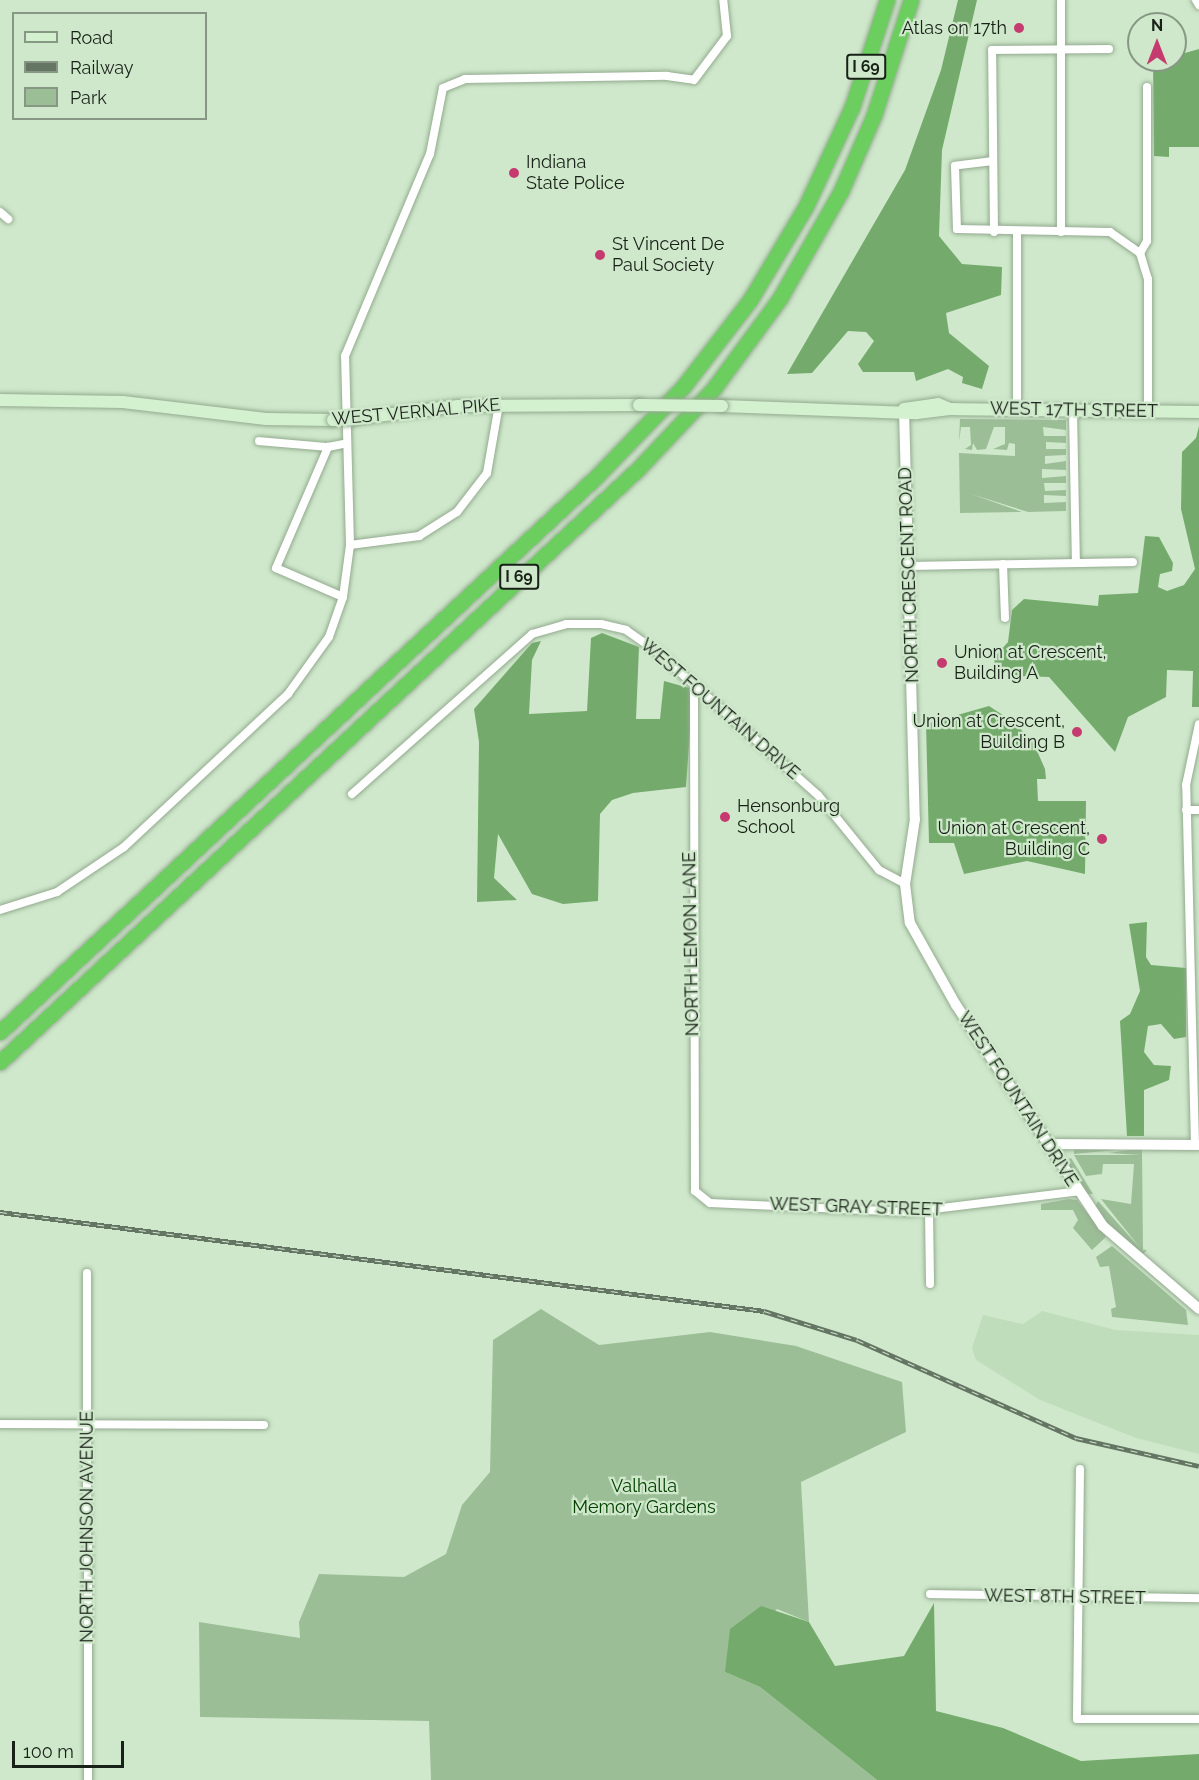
<!DOCTYPE html>
<html>
<head>
<meta charset="utf-8">
<style>
	body { margin:0 }
	#map { position:relative; width:1199px; height:1780px; overflow:hidden; background:#cfe8cb; font-family:Raleway,sans-serif }
	div>[style] { position:absolute }
	[style*='--x'] { left:calc(var(--x)*1px); top:calc(var(--y)*1px); width:calc(var(--w)*1px); rotate:calc(var(--a)*1deg) }
	.built>* { inset:0; background:#c0ddbb }
	.green>* { inset:0; background:#9cbe97 }
	.forest>* { inset:0; background:#74ab6c }
	.roads { filter:drop-shadow(0 0 2px #93aa8f) drop-shadow(0 0 2px #93aa8f) }
	.minor>* { height:8px; margin:-4px; padding:0 4px; transform-origin:4px; border-radius:4px; background:#fff }
	.tertiary>* { height:10px; margin:-5px; padding:0 5px; transform-origin:5px; border-radius:5px; background:#fff }
	.secondary>* { height:12px; margin:-6px; padding:0 6px; transform-origin:6px; border-radius:6px; background:#d3f0cf }
	.motorway>* { height:15px; margin:-7.5px; padding:0 7.5px; transform-origin:7.5px; border-radius:7.5px; background:#6dce60 }
	.rail>* { height:4.5px; margin-top:-2.25px; transform-origin:0; background:repeating-linear-gradient(90deg,#cfe8cb 0 7px,#657563 0 14px); box-sizing:border-box; border-block:2px solid #657563 }
	.bridges { filter:drop-shadow(0 0 2px #93aa8f) drop-shadow(0 0 2px #93aa8f) }
	.secondary-bridge>* { height:12px; margin:-6px; padding:0 6px; transform-origin:6px; border-radius:6px; background:#d3f0cf }
	.dots>* { width:16px; height:16px; translate:-50% -50%; box-sizing:border-box; border:3px solid #cfe8cb; border-radius:50% }
	span { translate:-50% -50%; white-space:nowrap; text-align:center; line-height:1.15; -webkit-text-stroke:4.5px #cfe8cb; paint-order:stroke }
	.shield-label span { padding:2px 4px; background:#cfe8cb; border:2px solid; border-radius:4px; -webkit-text-stroke-width:0 }
	.shield-label { font-size:16px; color:#182117; font-weight:700 }
	.poi-label { font-size:18px; color:#182117 }
	.right { translate:-100% -50%; text-align:right }
	.left { translate:0 -50%; text-align:left }
	.street-label { font-size:18px; color:#182117 }
	.park-label { font-size:18px; color:#044000 }
	.legend { position:absolute; left:12px; top:12px; width:195px; height:108px; box-sizing:border-box; background:#cfe8cb; border:2px solid #869883; margin:0; padding:8px 10px; list-style:none; font-size:18px; color:#182117 }
	.legend li { display:flex; align-items:center; gap:12px; height:30px }
	.legend b { width:30px; border:2px solid #869883 }
	.north { position:absolute; left:1127px; top:12px; width:60px; height:60px; box-sizing:border-box; background:#cfe8cb; border:2px solid #869883; border-radius:50%; rotate:0deg; font-size:16px; font-weight:700; line-height:24px; text-align:center; color:#182117 }
	.north::after { content:''; display:block; margin:auto; width:21px; height:27px; background:#c63b6f; clip-path:polygon(50% 0,100% 100%,50% 72%,0 100%) }
	.scale { position:absolute; left:12px; top:1741px; width:112px; height:27px; box-sizing:border-box; border:3px solid #182117; border-top:0; padding-left:8px; font-size:18px; line-height:21px; white-space:nowrap; color:#182117; -webkit-text-stroke:4px #cfe8cb; paint-order:stroke }
</style>
</head>
<body>
<div id="map">
	<div class="built">
		<i style="clip-path:polygon(1042px 1311px,1116px 1330px,1199px 1335px,1199px 1454px,1136px 1438px,1040px 1400px,976px 1360px,972px 1348px,983px 1315px,1023px 1324px)"></i>
	</div>
	<div class="green">
		<i style="clip-path:polygon(960px 419px,1066px 420px,1066px 430px,1043px 427px,1044px 436px,1066px 436px,1066px 443px,1046px 442px,1046px 449px,1066px 449px,1066px 455px,1045px 456px,1045px 464px,1066px 461px,1066px 470px,1042px 469px,1042px 478px,1066px 476px,1066px 483px,1044px 483px,1045px 491px,1066px 490px,1066px 496px,1044px 495px,1044px 503px,1066px 502px,1066px 511px,1028px 512px,971px 494px,1022px 512px,960px 513px,959px 453px,1015px 456px,1015px 444px,1009px 443px,1007px 450px,993px 449px,1005px 444px,1005px 427px,994px 427px,986px 449px,977px 450px,973px 443px,972px 450px,965px 449px,971px 445px,970px 427px,961px 427px,959px 442px)"></i>
		<i style="clip-path:polygon(1142px 1148px,1143px 1250px,1147px 1250px,1143px 1254px,1134px 1251px,1123px 1242px,1095px 1207px,1098px 1201px,1141px 1249px,1101px 1199px,1131px 1204px,1134px 1164px,1103px 1164px,1102px 1174px,1086px 1176px,1074px 1155px,1141px 1155px,1109px 1153px)"></i>
		<i style="clip-path:polygon(1074px 1149px,1115px 1149px,1115px 1150px,1074px 1154px)"></i>
		<i style="clip-path:polygon(1071px 1158px,1093px 1194px,1085px 1194px,1065px 1161px)"></i>
		<i style="clip-path:polygon(1069px 1199px,1077px 1200px,1106px 1237px,1092px 1250px,1073px 1228px,1078px 1220px,1073px 1210px,1041px 1210px,1041px 1204px)"></i>
		<i style="clip-path:polygon(1112px 1246px,1186px 1310px,1188px 1325px,1112px 1317px,1111px 1309px,1116px 1307px,1109px 1266px,1100px 1267px,1096px 1257px)"></i>
		<i style="clip-path:polygon(541px 1309px,599px 1345px,710px 1332px,796px 1346px,902px 1382px,906px 1432px,801px 1482px,809px 1622px,777px 1609px,725px 1672px,760px 1687px,877px 1780px,431px 1780px,429px 1721px,200px 1717px,199px 1622px,300px 1638px,299px 1622px,319px 1574px,404px 1577px,446px 1554px,462px 1505px,490px 1472px,493px 1340px)"></i>
	</div>
	<div class="forest">
		<i style="clip-path:polygon(958px 0,977px 0,942px 150px,939px 236px,962px 264px,1002px 267px,1001px 295px,946px 313px,949px 333px,989px 366px,982px 389px,962px 383px,963px 377px,948px 369px,916px 381px,914px 372px,863px 372px,858px 364px,874px 341px,866px 332px,848px 331px,812px 373px,787px 374px,905px 170px,941px 70px)"></i>
		<i style="clip-path:polygon(1199px 49px,1199px 147px,1169px 147px,1169px 157px,1154px 156px,1153px 62px)"></i>
		<i style="clip-path:polygon(1199px 426px,1199px 707px,1192px 707px,1193px 671px,1167px 670px,1166px 697px,1128px 717px,1115px 752px,1049px 677px,1018px 676px,995px 666px,994px 658px,1008px 642px,1012px 610px,1024px 599px,1098px 606px,1099px 595px,1138px 593px,1145px 536px,1159px 537px,1173px 563px,1172px 571px,1160px 574px,1158px 587px,1167px 591px,1184px 585px,1195px 569px,1181px 509px,1182px 452px,1196px 438px)"></i>
		<i style="clip-path:polygon(602px 633px,639px 647px,636px 719px,660px 719px,664px 681px,693px 689px,686px 787px,633px 793px,612px 800px,600px 814px,598px 901px,563px 904px,532px 894px,498px 834px,494px 878px,517px 900px,477px 902px,479px 742px,474px 709px,532px 643px,541px 641px,532px 660px,529px 714px,587px 711px,591px 638px)"></i>
		<i style="clip-path:polygon(989px 706px,1015px 723px,1034px 744px,1045px 769px,1046px 779px,1037px 779px,1038px 801px,1086px 801px,1085px 874px,1027px 861px,964px 874px,954px 843px,929px 843px,926px 724px)"></i>
		<i style="clip-path:polygon(1147px 922px,1146px 957px,1151px 965px,1186px 968px,1186px 1037px,1174px 1039px,1161px 1024px,1148px 1026px,1144px 1052px,1154px 1065px,1171px 1066px,1169px 1080px,1144px 1090px,1144px 1136px,1127px 1136px,1120px 1021px,1130px 1014px,1140px 991px,1129px 924px)"></i>
		<i style="clip-path:polygon(934px 1603px,936px 1711px,1003px 1728px,1081px 1761px,1199px 1754px,1199px 1780px,877px 1780px,760px 1687px,725px 1672px,730px 1629px,761px 1606px,809px 1622px,835px 1666px,904px 1656px)"></i>
	</div>
	<div class="roads">
		<div class="minor">
			<i style="--x:1196;--y:0;--w:6;--a:59"></i>
			<i style="--x:993;--y:161;--w:38;--a:173"></i>
			<i style="--x:955;--y:166;--w:63;--a:88.2"></i>
			<i style="--x:957;--y:229;--w:153;--a:1.1"></i>
			<i style="--x:1110;--y:232;--w:37;--a:35"></i>
			<i style="--x:1140;--y:253;--w:27;--a:73"></i>
			<i style="--x:1148;--y:279;--w:133;--a:90"></i>
			<i style="--x:0;--y:212;--w:11;--a:41"></i>
			<i style="--x:994;--y:232;--w:182;--a:-90.6"></i>
			<i style="--x:992;--y:50;--w:117;--a:-0.5"></i>
			<i style="--x:1017;--y:232;--w:178;--a:90"></i>
			<i style="--x:1061;--y:232;--w:232;--a:-90"></i>
			<i style="--x:1140;--y:253;--w:14;--a:-60"></i>
			<i style="--x:1147;--y:241;--w:154;--a:-90"></i>
			<i style="--x:1073;--y:411;--w:151;--a:88.9"></i>
			<i style="--x:259;--y:441;--w:69;--a:5"></i>
			<i style="--x:350;--y:545;--w:189;--a:-91.5"></i>
			<i style="--x:345;--y:356;--w:219;--a:-67.2"></i>
			<i style="--x:430;--y:154;--w:67;--a:-78.9"></i>
			<i style="--x:443;--y:88;--w:24;--a:-22"></i>
			<i style="--x:465;--y:79;--w:202;--a:-0.9"></i>
			<i style="--x:667;--y:76;--w:27;--a:8"></i>
			<i style="--x:694;--y:80;--w:55;--a:-53.1"></i>
			<i style="--x:727;--y:36;--w:36;--a:-96"></i>
			<i style="--x:1003;--y:564;--w:54;--a:87.9"></i>
			<i style="--x:912;--y:566;--w:221;--a:-1"></i>
			<i style="--x:343;--y:597;--w:73;--a:-156.6"></i>
			<i style="--x:276;--y:568;--w:132;--a:-66.7"></i>
			<i style="--x:328;--y:447;--w:16;--a:-11"></i>
			<i style="--x:694;--y:685;--w:506;--a:89.89"></i>
			<i style="--x:695;--y:1191;--w:19;--a:39"></i>
			<i style="--x:710;--y:1203;--w:199;--a:2.6"></i>
			<i style="--x:909;--y:1212;--w:171;--a:-7"></i>
			<i style="--x:352;--y:794;--w:241;--a:-41.6"></i>
			<i style="--x:532;--y:634;--w:35;--a:-16"></i>
			<i style="--x:566;--y:624;--w:35;--a:0"></i>
			<i style="--x:601;--y:624;--w:26;--a:13"></i>
			<i style="--x:626;--y:630;--w:35;--a:35"></i>
			<i style="--x:655;--y:650;--w:218;--a:41.7"></i>
			<i style="--x:818;--y:795;--w:97;--a:50.9"></i>
			<i style="--x:879;--y:870;--w:30;--a:28"></i>
			<i style="--x:1186;--y:810;--w:13;--a:0"></i>
			<i style="--x:0;--y:910;--w:60;--a:-17.5"></i>
			<i style="--x:57;--y:892;--w:81;--a:-33.9"></i>
			<i style="--x:124;--y:847;--w:224;--a:-43"></i>
			<i style="--x:288;--y:694;--w:70;--a:-54.3"></i>
			<i style="--x:329;--y:637;--w:42;--a:-70.7"></i>
			<i style="--x:343;--y:597;--w:52;--a:-82.3"></i>
			<i style="--x:350;--y:545;--w:70;--a:-7.4"></i>
			<i style="--x:419;--y:536;--w:45;--a:-32.3"></i>
			<i style="--x:457;--y:512;--w:49;--a:-52.4"></i>
			<i style="--x:487;--y:473;--w:70;--a:-80.1"></i>
			<i style="--x:1195;--y:1145;--w:360;--a:-91.4"></i>
			<i style="--x:1186;--y:785;--w:62;--a:-78"></i>
			<i style="--x:929;--y:1211;--w:73;--a:89.2"></i>
			<i style="--x:87;--y:1273;--w:507;--a:89.89"></i>
			<i style="--x:0;--y:1424;--w:264;--a:0.2"></i>
			<i style="--x:1080;--y:1469;--w:250;--a:90.7"></i>
			<i style="--x:1077;--y:1719;--w:122;--a:0"></i>
			<i style="--x:930;--y:1594;--w:269;--a:0.9"></i>
		</div>
		<div class="tertiary">
			<i style="--x:904;--y:409;--w:410;--a:88.5"></i>
			<i style="--x:915;--y:819;--w:66;--a:98.7"></i>
			<i style="--x:905;--y:884;--w:39;--a:83"></i>
			<i style="--x:910;--y:923;--w:94;--a:60.7"></i>
			<i style="--x:956;--y:1005;--w:265;--a:56.4"></i>
			<i style="--x:1103;--y:1226;--w:127;--a:40.8"></i>
			<i style="--x:1049;--y:1144;--w:150;--a:0.4"></i>
		</div>
		<div class="secondary">
			<i style="--x:0;--y:400;--w:123;--a:0.9"></i>
			<i style="--x:123;--y:402;--w:144;--a:6.8"></i>
			<i style="--x:266;--y:419;--w:67;--a:0.9"></i>
			<i style="--x:722;--y:406;--w:195;--a:2.1"></i>
			<i style="--x:917;--y:413;--w:33;--a:-7"></i>
			<i style="--x:904;--y:409;--w:34;--a:-8"></i>
			<i style="--x:938;--y:404;--w:13;--a:23"></i>
			<i style="--x:950;--y:409;--w:249;--a:0.7"></i>
			<i style="--x:352;--y:419;--w:107;--a:-7"></i>
			<i style="--x:458;--y:406;--w:181;--a:-0.3"></i>
		</div>
		<div class="motorway">
			<i style="--x:0;--y:1032;--w:816;--a:-42.96"></i>
			<i style="--x:597;--y:476;--w:124;--a:-46"></i>
			<i style="--x:683;--y:387;--w:110;--a:-52.4"></i>
			<i style="--x:750;--y:300;--w:109;--a:-59.2"></i>
			<i style="--x:806;--y:206;--w:109;--a:-65.1"></i>
			<i style="--x:852;--y:107;--w:113;--a:-71.9"></i>
			<i style="--x:0;--y:1062;--w:872;--a:-42.91"></i>
			<i style="--x:639;--y:468;--w:110;--a:-46.8"></i>
			<i style="--x:714;--y:388;--w:112;--a:-53.7"></i>
			<i style="--x:780;--y:298;--w:123;--a:-60.3"></i>
			<i style="--x:841;--y:191;--w:83;--a:-66.5"></i>
			<i style="--x:874;--y:115;--w:121;--a:-72.2"></i>
		</div>
	</div>
	<div class="rail">
		<i style="--x:0;--y:1212;--w:770;--a:7.38"></i>
		<i style="--x:764;--y:1311;--w:97;--a:17.3"></i>
		<i style="--x:857;--y:1340;--w:240;--a:24.1"></i>
		<i style="--x:1076;--y:1438;--w:126;--a:12.8"></i>
	</div>
	<div class="bridges">
		<div class="secondary-bridge">
			<i style="--x:639;--y:405;--w:83;--a:0.7"></i>
			<i style="--x:333;--y:420;--w:19;--a:-3"></i>
		</div>
	</div>
	<div class="dots">
		<i style="left:1019px;top:28px;background:#c63b6f"></i>
		<i style="left:514px;top:173px;background:#c63b6f"></i>
		<i style="left:600px;top:255px;background:#c63b6f"></i>
		<i style="left:942px;top:663px;background:#c63b6f"></i>
		<i style="left:1077px;top:732px;background:#c63b6f"></i>
		<i style="left:725px;top:817px;background:#c63b6f"></i>
		<i style="left:1102px;top:839px;background:#c63b6f"></i>
	</div>
	<div class="shield-label">
		<span style="left:866px;top:67px">I 69</span>
		<span style="left:519px;top:577px">I 69</span>
	</div>
	<div class="poi-label">
		<span class="right" style="left:1007px;top:28px">Atlas on 17th</span>
		<span class="left" style="left:526px;top:173px">Indiana<br>State Police</span>
		<span class="left" style="left:612px;top:255px">St Vincent De<br>Paul Society</span>
		<span class="left" style="left:954px;top:663px">Union at Crescent,<br>Building A</span>
		<span class="right" style="left:1065px;top:732px">Union at Crescent,<br>Building B</span>
		<span class="left" style="left:737px;top:817px">Hensonburg<br>School</span>
		<span class="right" style="left:1090px;top:839px">Union at Crescent,<br>Building C</span>
	</div>
	<div class="street-label">
		<span style="left:1074px;top:410px;rotate:1deg">WEST 17TH STREET</span>
		<span style="left:416px;top:412px;rotate:-5deg">WEST VERNAL PIKE</span>
		<span style="left:909px;top:575px;rotate:-92deg">NORTH CRESCENT ROAD</span>
		<span style="left:720px;top:709px;rotate:41deg">WEST FOUNTAIN DRIVE</span>
		<span style="left:691px;top:944px;rotate:-91deg">NORTH LEMON LANE</span>
		<span style="left:1018px;top:1099px;rotate:57deg">WEST FOUNTAIN DRIVE</span>
		<span style="left:856px;top:1207px;rotate:2deg">WEST GRAY STREET</span>
		<span style="left:87px;top:1527px;rotate:-90deg">NORTH JOHNSON AVENUE</span>
		<span style="left:1065px;top:1597px;rotate:1deg">WEST 8TH STREET</span>
	</div>
	<div class="park-label">
		<span style="left:644px;top:1497px">Valhalla<br>Memory Gardens</span>
	</div>
	<ul class="legend">
	<li><b style="height:8px;background:#d3f0cf"></b>Road</li>
	<li><b style="height:8px;background:#657563"></b>Railway</li>
	<li><b style="height:16px;background:#9cbe97"></b>Park</li>
	</ul>
	<div class="north">N</div>
	<div class="scale">100 m</div>
</div>
</body>
</html>
